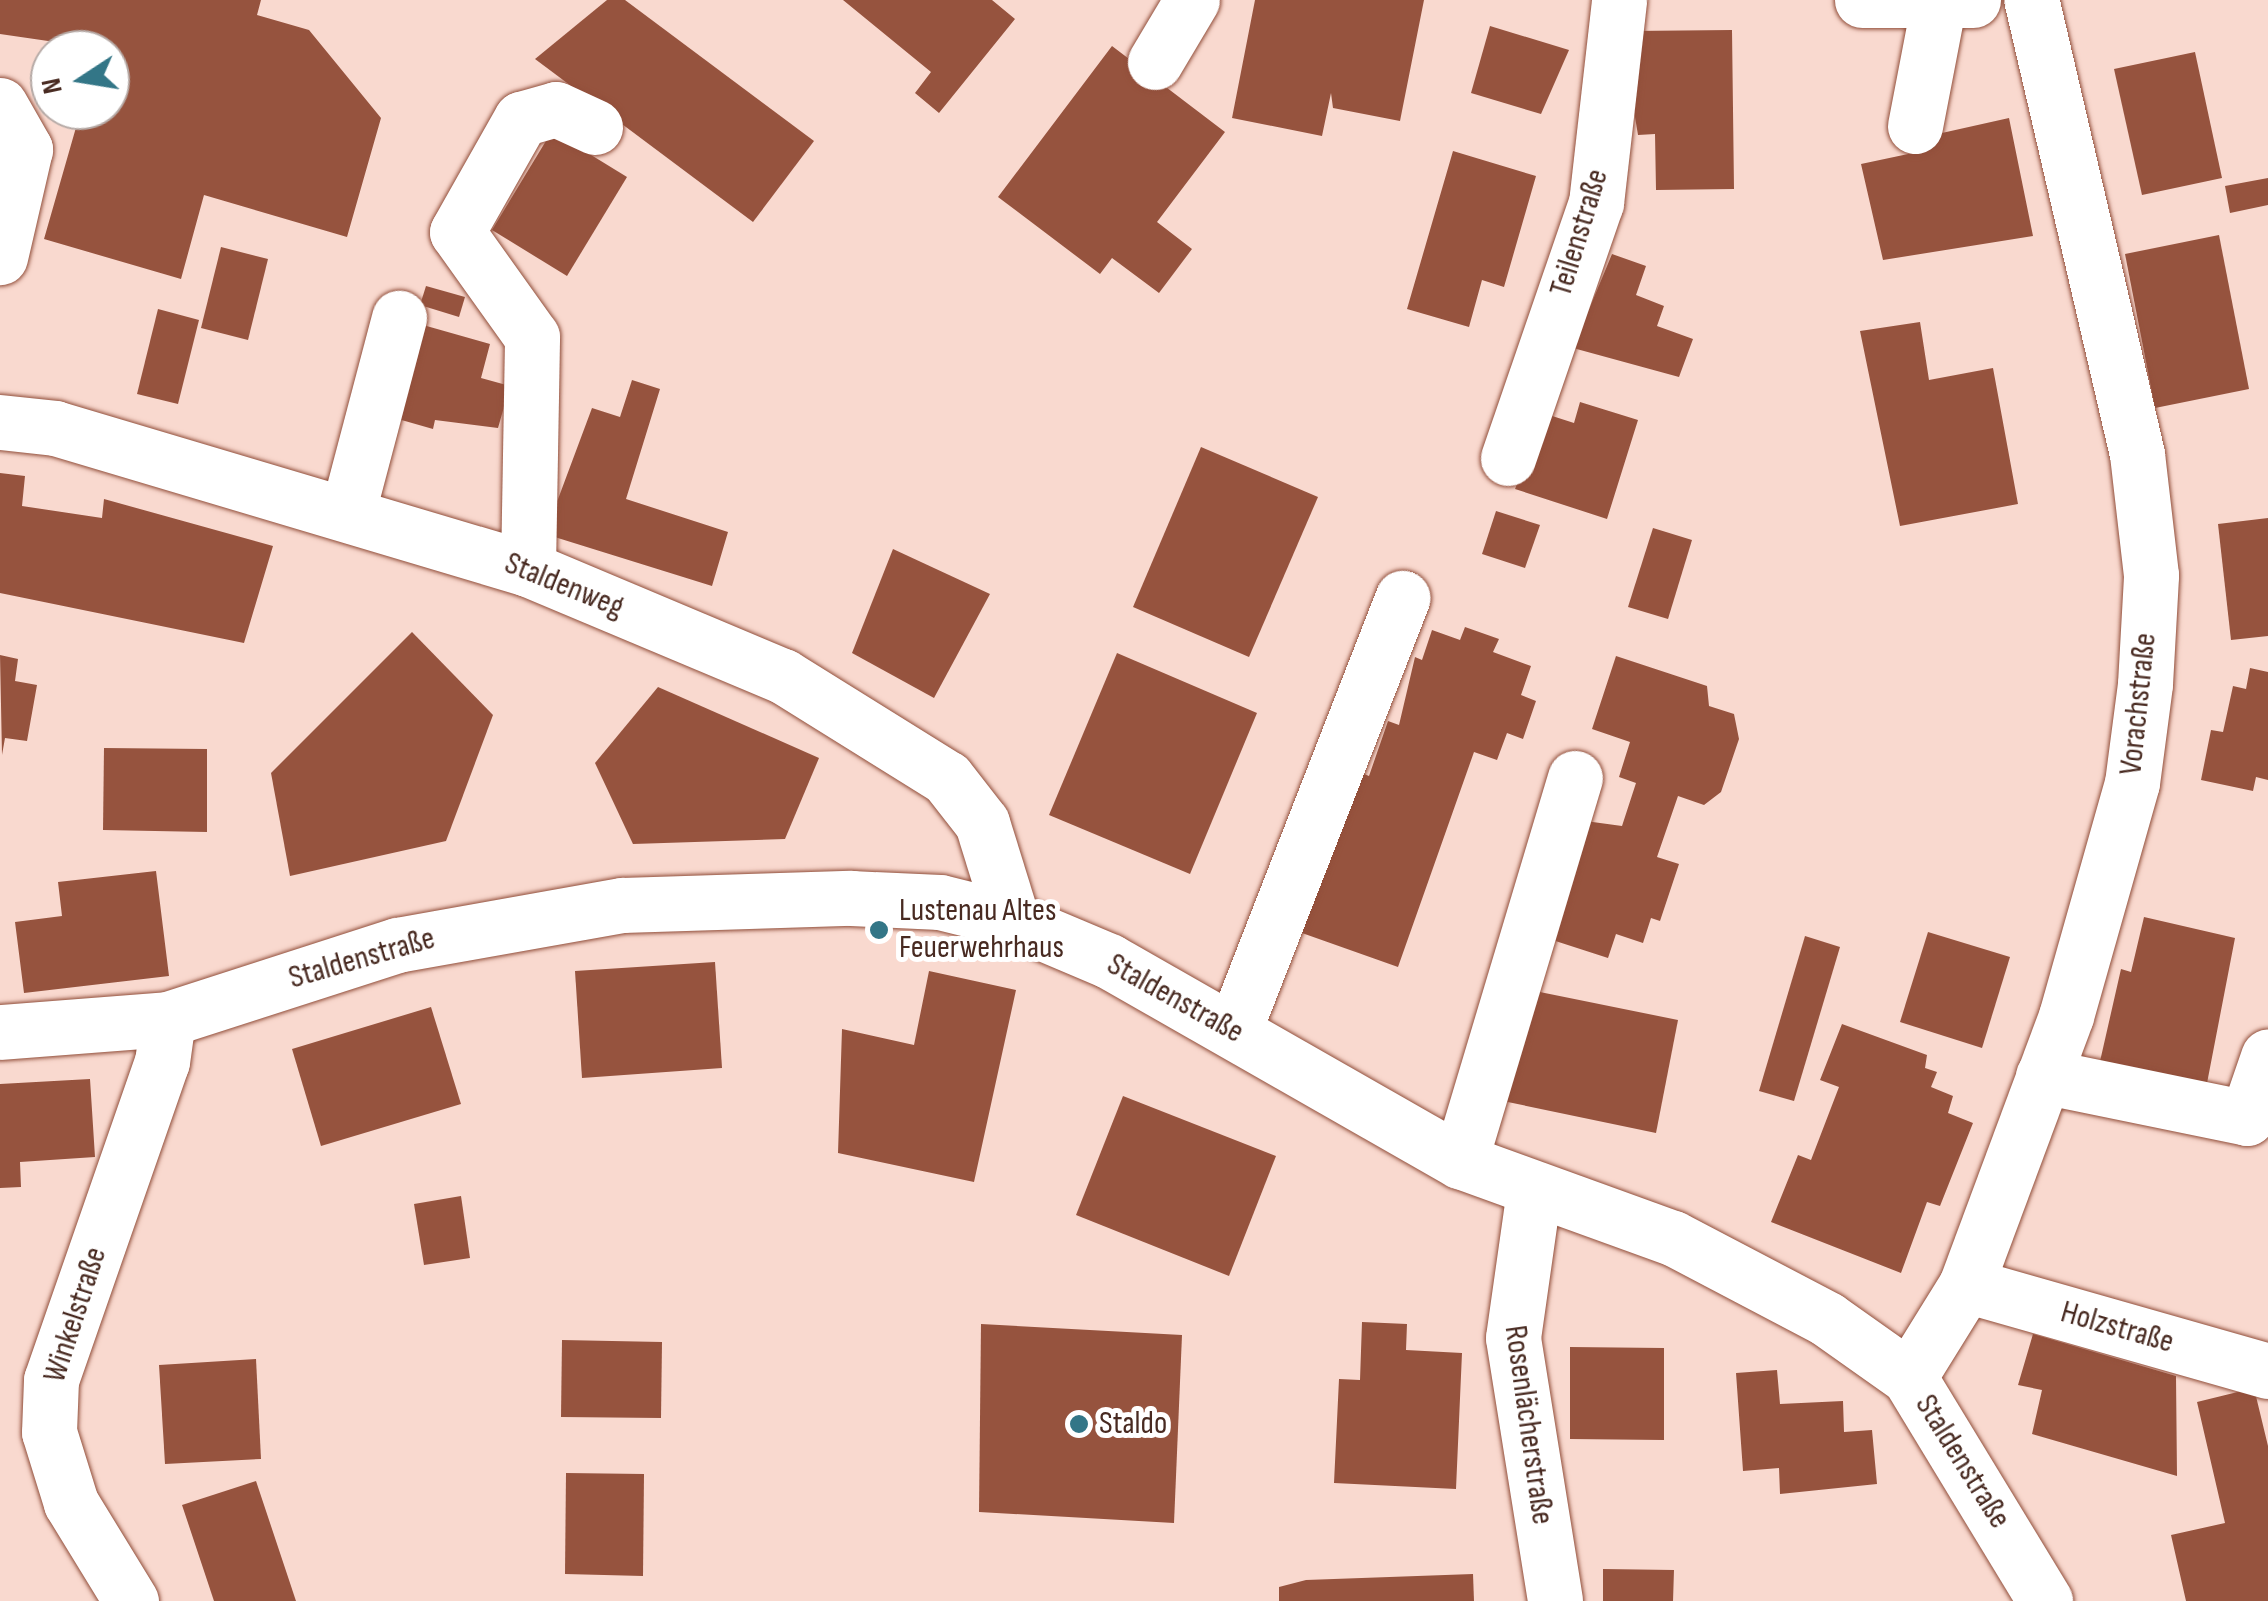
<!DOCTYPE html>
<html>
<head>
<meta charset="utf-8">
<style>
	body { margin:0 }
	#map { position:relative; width:2268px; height:1601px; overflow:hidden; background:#f9d9cf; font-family:"Sofia Sans Condensed",sans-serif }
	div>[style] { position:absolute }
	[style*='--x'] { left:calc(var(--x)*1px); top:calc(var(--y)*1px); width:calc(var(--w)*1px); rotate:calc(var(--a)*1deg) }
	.building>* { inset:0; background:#96533e }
	.roads { filter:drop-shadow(0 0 2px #914e3a) drop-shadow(0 0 2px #914e3a) }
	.minor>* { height:55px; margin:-27.5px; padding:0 27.5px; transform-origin:27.5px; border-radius:27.5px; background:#fff }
	.dots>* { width:28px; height:28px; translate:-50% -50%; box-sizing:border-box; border:5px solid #fff; border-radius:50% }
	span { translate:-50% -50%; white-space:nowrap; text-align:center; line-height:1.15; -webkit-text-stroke:10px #fff; paint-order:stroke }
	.street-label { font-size:32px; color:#482a21 }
	.poi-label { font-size:32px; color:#482a21 }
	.left { translate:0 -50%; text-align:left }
	.north { position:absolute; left:30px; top:30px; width:100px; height:100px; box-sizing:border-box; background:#fff; border:2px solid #b6aaa6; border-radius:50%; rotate:258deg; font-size:28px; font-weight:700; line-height:40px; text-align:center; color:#482a21 }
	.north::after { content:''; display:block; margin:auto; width:35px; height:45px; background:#337687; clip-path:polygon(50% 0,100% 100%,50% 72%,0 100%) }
</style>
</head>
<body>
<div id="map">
	<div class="building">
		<i style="clip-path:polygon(0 0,261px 0,257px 15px,309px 30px,381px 118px,347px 237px,204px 195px,181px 279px,44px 239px,81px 110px,110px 110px,110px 50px,0 34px)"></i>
		<i style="clip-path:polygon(607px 0,625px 0,814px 141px,753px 222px,535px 59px)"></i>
		<i style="clip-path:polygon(843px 0,992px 0,1015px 19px,939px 113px,915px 93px,931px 72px)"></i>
		<i style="clip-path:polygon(1255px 0,1424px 0,1400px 121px,1333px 108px,1331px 93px,1322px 136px,1232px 118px)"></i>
		<i style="clip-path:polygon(1490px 26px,1569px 50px,1541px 114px,1471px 93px)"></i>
		<i style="clip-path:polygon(1732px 30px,1734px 189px,1656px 190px,1655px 134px,1638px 135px,1632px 99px,1631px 31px)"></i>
		<i style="clip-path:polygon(1112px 46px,1225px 132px,1157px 222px,1192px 249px,1159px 293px,1112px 258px,1100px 274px,998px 197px)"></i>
		<i style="clip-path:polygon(2195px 52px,2222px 178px,2142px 195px,2114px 69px)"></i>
		<i style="clip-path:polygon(2009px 118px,2033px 236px,1883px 260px,1861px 164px,1927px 150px,1924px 137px)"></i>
		<i style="clip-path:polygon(552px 131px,627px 177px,567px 276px,492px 230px)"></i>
		<i style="clip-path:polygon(1453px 151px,1536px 176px,1504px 287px,1482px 280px,1469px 327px,1407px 309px)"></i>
		<i style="clip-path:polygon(2268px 178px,2268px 205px,2230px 213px,2225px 186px)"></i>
		<i style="clip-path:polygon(2219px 235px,2249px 389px,2155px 408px,2125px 254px)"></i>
		<i style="clip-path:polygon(221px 247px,268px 259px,248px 340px,201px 328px)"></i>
		<i style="clip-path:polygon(1612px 254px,1646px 266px,1636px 295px,1664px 306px,1657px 326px,1693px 339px,1679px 377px,1573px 348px)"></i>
		<i style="clip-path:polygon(426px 286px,465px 297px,459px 317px,420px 305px)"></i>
		<i style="clip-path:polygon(158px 309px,199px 320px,178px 404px,137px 394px)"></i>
		<i style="clip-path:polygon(1920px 322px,1929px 380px,1993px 368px,2018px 504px,1900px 526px,1860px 331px)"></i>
		<i style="clip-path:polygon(416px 323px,490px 344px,481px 378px,510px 386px,498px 428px,435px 420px,433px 429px,391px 417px)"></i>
		<i style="clip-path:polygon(632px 380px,660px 389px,626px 499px,728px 532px,712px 586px,545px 534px,592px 408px,620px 417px)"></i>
		<i style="clip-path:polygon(1580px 402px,1638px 420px,1607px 519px,1515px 489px,1546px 414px,1574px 423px)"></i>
		<i style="clip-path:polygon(1201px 447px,1318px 497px,1249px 657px,1133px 607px)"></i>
		<i style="clip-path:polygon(0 473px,25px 476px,22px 506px,102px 518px,104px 499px,273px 546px,244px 643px,0 593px)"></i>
		<i style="clip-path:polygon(1496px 511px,1540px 525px,1525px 568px,1482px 554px)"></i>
		<i style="clip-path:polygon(2268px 518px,2268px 636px,2231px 640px,2218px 524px)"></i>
		<i style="clip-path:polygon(1653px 528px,1692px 540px,1668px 619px,1628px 607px)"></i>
		<i style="clip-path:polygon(893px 549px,990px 594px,934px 698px,852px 653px)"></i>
		<i style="clip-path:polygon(1465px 627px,1499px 639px,1493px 652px,1531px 666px,1521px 695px,1536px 701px,1523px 739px,1507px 733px,1497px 760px,1474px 752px,1398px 967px,1302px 933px,1359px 772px,1369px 776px,1388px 721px,1399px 725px,1415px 657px,1422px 660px,1432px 630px,1460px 640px)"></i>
		<i style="clip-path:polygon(412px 632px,493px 715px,446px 841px,290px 876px,271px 773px)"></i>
		<i style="clip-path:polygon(1117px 653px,1257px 713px,1190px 874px,1049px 815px)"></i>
		<i style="clip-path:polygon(0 655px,18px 659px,15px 681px,37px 685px,27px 741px,5px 738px,2px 755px)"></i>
		<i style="clip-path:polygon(1616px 656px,1707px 686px,1709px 706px,1734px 714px,1739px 739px,1721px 792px,1704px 805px,1678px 796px,1657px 857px,1679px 864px,1660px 921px,1651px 918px,1643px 943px,1616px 934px,1608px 958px,1540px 936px,1578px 820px,1622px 826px,1636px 783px,1619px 777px,1630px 742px,1592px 729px)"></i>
		<i style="clip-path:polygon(2250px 668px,2268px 672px,2268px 780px,2256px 777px,2253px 791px,2201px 780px,2211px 730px,2223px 732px,2233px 686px,2246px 689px)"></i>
		<i style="clip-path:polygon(658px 687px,819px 758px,785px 839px,633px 844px,595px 763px)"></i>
		<i style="clip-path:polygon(104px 748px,207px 749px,207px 832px,103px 830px)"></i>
		<i style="clip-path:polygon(156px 871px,169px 976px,24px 993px,15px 922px,62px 916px,58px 882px)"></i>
		<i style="clip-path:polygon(2144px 917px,2235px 938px,2203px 1104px,2096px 1079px,2121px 969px,2131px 972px)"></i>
		<i style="clip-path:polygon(1928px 932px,2010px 957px,1982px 1048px,1900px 1022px)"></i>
		<i style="clip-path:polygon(1805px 936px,1840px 947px,1794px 1101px,1759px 1091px)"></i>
		<i style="clip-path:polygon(715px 962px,722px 1068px,582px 1078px,575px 971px)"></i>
		<i style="clip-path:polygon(929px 971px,1016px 990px,974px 1182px,838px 1153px,842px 1029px,914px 1045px)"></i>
		<i style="clip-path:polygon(1525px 989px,1678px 1020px,1656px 1133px,1503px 1101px)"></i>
		<i style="clip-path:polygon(431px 1007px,461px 1104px,321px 1146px,292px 1049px)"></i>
		<i style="clip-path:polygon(1842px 1024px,1927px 1055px,1925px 1068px,1937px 1072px,1931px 1087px,1953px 1096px,1948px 1113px,1973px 1123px,1940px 1206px,1927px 1202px,1901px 1273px,1771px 1222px,1798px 1155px,1811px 1160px,1839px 1087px,1820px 1080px)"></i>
		<i style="clip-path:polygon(90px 1079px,95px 1157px,20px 1162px,21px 1187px,0 1188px,0 1084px)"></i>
		<i style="clip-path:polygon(1123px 1096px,1276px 1156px,1229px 1276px,1076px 1215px)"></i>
		<i style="clip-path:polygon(461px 1196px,470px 1258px,424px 1265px,414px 1204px)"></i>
		<i style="clip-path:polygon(1362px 1322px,1407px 1324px,1406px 1350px,1462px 1353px,1456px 1489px,1334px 1483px,1339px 1379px,1360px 1380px)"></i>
		<i style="clip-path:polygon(981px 1324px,1182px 1335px,1174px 1523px,979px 1512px)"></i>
		<i style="clip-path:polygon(2033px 1334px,2176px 1376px,2177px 1476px,2032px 1434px,2042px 1390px,2018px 1385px)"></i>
		<i style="clip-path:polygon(562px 1340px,662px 1342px,661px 1418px,561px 1417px)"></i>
		<i style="clip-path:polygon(1570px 1347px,1664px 1348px,1664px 1440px,1570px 1439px)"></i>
		<i style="clip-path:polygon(256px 1359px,261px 1459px,165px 1464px,159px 1365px)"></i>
		<i style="clip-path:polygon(1777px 1370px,1780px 1404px,1843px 1401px,1844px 1432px,1872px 1430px,1877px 1484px,1780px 1494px,1779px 1468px,1743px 1471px,1736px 1373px)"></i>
		<i style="clip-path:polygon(2254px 1388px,2268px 1446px,2268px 1601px,2186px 1601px,2171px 1535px,2225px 1523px,2197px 1402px)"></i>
		<i style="clip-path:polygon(566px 1473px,644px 1474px,643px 1576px,565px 1574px)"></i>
		<i style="clip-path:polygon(256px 1481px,296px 1601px,214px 1601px,182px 1505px)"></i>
		<i style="clip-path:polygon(1603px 1569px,1674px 1570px,1673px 1601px,1603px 1601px)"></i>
		<i style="clip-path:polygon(1473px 1574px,1474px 1601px,1279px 1601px,1279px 1587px,1306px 1580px)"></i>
	</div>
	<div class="roads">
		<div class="minor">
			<i style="--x:1862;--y:0;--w:111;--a:0"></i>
			<i style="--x:1155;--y:62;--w:72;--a:-59.2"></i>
			<i style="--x:0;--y:105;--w:51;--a:60.4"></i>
			<i style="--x:25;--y:149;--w:111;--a:103"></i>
			<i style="--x:1915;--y:126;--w:122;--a:-79.1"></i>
			<i style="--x:0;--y:422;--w:55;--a:6.2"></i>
			<i style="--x:55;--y:428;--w:494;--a:16.6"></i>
			<i style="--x:528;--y:569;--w:277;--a:22.8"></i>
			<i style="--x:783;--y:676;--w:193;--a:31.9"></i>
			<i style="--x:947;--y:778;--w:57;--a:52.1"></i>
			<i style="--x:982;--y:823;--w:102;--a:72.8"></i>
			<i style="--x:1508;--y:458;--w:270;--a:-71"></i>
			<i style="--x:1596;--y:203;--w:204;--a:-83.5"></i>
			<i style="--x:348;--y:511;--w:200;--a:-75.2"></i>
			<i style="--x:528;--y:569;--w:232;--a:-89"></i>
			<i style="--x:532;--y:337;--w:129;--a:-125.5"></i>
			<i style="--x:457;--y:232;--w:130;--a:-60.5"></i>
			<i style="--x:521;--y:119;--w:36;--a:-16"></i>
			<i style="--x:556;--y:109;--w:43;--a:24.8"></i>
			<i style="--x:1234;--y:1030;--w:464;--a:-68.7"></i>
			<i style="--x:0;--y:1032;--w:169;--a:-4.4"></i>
			<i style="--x:168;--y:1019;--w:241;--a:-17.9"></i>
			<i style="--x:397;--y:945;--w:229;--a:-10.1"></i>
			<i style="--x:622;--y:905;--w:229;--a:-1.8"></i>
			<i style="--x:851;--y:898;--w:89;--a:2.6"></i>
			<i style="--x:940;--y:902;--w:74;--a:14"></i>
			<i style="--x:1012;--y:920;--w:105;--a:22.9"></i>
			<i style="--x:1109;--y:961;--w:404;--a:29.7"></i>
			<i style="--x:1460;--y:1161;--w:226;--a:19.9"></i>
			<i style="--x:1673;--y:1238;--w:174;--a:27.7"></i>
			<i style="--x:1827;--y:1319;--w:100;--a:35.3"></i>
			<i style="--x:1909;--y:1377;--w:262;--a:58.7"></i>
			<i style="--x:2043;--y:1076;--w:208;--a:11.6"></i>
			<i style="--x:2247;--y:1118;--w:65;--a:-71"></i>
			<i style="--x:1460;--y:1161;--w:400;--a:-73.3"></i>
			<i style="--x:1534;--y:1190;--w:149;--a:98.1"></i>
			<i style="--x:1513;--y:1338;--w:266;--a:80.9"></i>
			<i style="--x:1966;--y:1285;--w:314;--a:15.9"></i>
			<i style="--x:1909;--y:1377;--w:108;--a:-58.2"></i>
			<i style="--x:1966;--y:1285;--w:287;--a:-69.6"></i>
			<i style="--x:2066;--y:1016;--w:242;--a:-74.2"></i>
			<i style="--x:2132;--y:783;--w:100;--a:-82.5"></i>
			<i style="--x:2145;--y:684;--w:109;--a:-86.8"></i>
			<i style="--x:2151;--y:575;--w:122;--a:-96.6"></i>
			<i style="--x:2137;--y:454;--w:466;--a:-103.1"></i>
			<i style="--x:131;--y:1601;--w:115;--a:-121.5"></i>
			<i style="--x:71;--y:1503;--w:74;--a:-107.2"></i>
			<i style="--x:49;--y:1432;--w:52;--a:-87.8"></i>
			<i style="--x:51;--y:1380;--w:337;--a:-70.8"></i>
			<i style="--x:162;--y:1062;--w:43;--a:-82.1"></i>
		</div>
	</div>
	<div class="dots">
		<i style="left:879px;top:930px;background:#337687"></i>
		<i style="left:1079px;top:1424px;background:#337687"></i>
	</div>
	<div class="street-label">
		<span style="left:1580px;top:233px;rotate:-73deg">Teilenstraße</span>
		<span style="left:564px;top:586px;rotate:22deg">Staldenweg</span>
		<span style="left:2139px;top:704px;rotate:-84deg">Vorachstraße</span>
		<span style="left:362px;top:959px;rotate:-16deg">Staldenstraße</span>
		<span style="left:1175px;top:999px;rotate:29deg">Staldenstraße</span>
		<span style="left:76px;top:1315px;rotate:-72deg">Winkelstraße</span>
		<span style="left:2117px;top:1328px;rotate:16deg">Holzstraße</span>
		<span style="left:1528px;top:1425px;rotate:82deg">Rosenlächerstraße</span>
		<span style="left:1962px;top:1462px;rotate:58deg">Staldenstraße</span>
	</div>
	<div class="poi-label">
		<span class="left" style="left:899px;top:930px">Lustenau Altes<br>Feuerwehrhaus</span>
		<span class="left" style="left:1099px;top:1424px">Staldo</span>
	</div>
	<div class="north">N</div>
</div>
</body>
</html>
